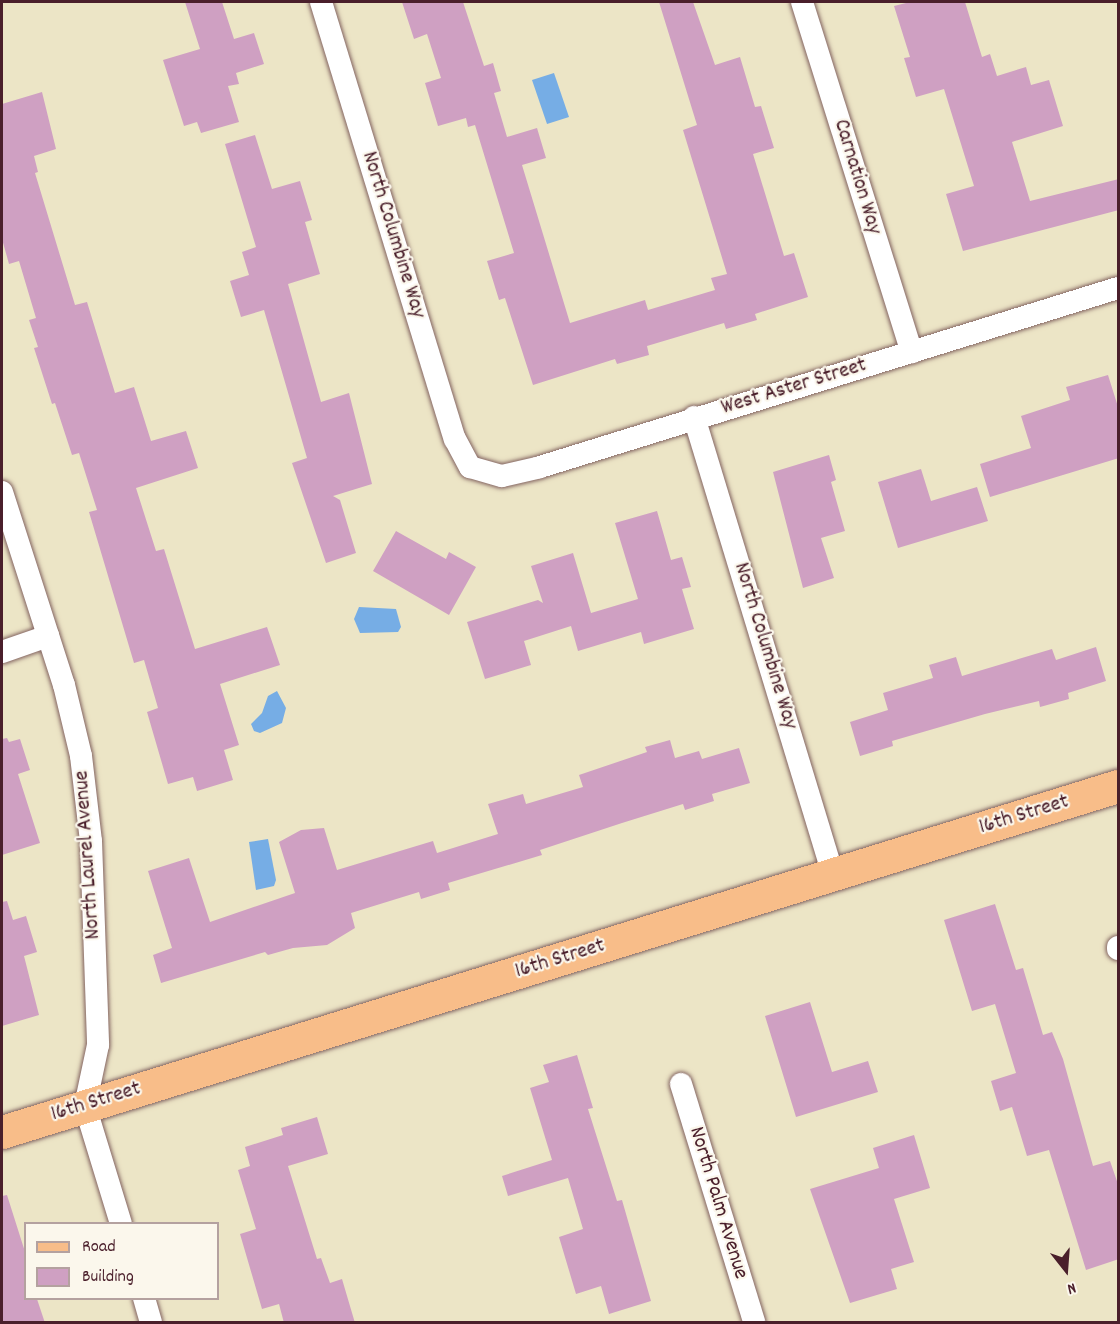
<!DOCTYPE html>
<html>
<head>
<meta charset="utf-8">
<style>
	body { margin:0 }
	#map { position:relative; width:1120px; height:1324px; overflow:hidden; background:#ece5c6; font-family:Dekko,sans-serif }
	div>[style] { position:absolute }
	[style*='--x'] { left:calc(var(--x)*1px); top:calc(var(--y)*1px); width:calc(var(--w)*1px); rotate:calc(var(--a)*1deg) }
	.water>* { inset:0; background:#76ade5 }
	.building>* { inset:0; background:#cfa0c2 }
	.roads { filter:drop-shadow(0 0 2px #836461) drop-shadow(0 0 2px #836461) }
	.street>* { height:22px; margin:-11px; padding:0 11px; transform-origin:11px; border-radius:11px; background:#fff }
	.primary>* { height:33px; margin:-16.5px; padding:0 16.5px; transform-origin:16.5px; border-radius:16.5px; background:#f8bd89 }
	span { translate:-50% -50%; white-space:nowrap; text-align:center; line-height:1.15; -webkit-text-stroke:4.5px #fbf7ec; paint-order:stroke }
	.street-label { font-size:22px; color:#4a1f2b }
	.frame { position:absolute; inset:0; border:3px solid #4a1f2b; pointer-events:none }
	.legend { position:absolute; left:24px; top:1222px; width:195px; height:78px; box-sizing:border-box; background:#fbf7ec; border:2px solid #b4a19f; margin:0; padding:8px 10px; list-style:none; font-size:18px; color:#4a1f2b }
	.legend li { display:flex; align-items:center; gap:12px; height:30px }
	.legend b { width:30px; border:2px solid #b4a19f }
	.north { position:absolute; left:1036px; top:1240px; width:60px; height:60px; -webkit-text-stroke:4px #fbf7ec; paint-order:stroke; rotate:163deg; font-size:16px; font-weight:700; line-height:24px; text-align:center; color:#4a1f2b }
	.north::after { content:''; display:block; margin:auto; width:21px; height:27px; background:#4a1f2b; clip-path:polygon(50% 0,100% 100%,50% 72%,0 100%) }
</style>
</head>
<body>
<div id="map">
	<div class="water">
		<i style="clip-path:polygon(554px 73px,569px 117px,547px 124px,532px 80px)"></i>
		<i style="clip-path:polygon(359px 607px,396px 609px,401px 627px,398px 632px,360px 633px,354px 619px)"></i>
		<i style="clip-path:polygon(277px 691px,286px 708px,282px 723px,260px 733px,254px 731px,251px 724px,262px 713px,268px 696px)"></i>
		<i style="clip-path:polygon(268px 839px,276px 880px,274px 886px,256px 890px,249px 842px)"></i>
	</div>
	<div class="building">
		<i style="clip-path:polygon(185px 2px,222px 2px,234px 39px,254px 33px,264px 64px,236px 73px,239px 84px,228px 86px,239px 122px,201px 133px,197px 122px,184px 126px,163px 60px,200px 49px)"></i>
		<i style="clip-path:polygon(402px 2px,463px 2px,484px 66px,493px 63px,501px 91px,494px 93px,507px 137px,537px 128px,546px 158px,522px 165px,570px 323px,645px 300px,648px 310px,715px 290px,711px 278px,727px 274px,683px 130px,697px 125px,659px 2px,693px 2px,715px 65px,740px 57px,755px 107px,761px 106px,774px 148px,753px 154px,784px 256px,794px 253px,808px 297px,755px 314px,757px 320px,726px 329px,724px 323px,647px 346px,649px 355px,617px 364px,615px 359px,533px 385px,505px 298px,499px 300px,487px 261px,514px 253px,475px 125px,468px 127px,466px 118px,438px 126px,425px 83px,441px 78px,427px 34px,414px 39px)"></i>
		<i style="clip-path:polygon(910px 2px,965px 2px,982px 57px,990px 54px,997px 76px,1026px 67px,1031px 85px,1049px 80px,1063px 126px,1012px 142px,1030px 201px,1119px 179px,1119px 210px,963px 251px,946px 194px,974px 186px,944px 89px,916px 97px,904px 58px,910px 57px,894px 6px)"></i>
		<i style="clip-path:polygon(42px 92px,56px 149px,34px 156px,38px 172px,35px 173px,75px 305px,87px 302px,115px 393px,134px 387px,151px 441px,186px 431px,198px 468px,136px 488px,156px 551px,164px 549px,195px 649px,267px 627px,280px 665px,220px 684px,239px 745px,224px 750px,233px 780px,197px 791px,193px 777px,168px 784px,147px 712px,158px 708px,144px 660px,134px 663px,89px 512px,97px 510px,79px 453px,72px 455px,55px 403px,52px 404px,34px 348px,38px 347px,29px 320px,36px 318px,19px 261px,9px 264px,2px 239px,2px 104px)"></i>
		<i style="clip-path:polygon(255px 135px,272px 189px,300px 181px,312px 220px,305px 222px,320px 274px,288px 284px,321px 402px,349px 393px,372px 484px,333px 496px,340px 500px,356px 553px,326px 563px,292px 463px,307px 458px,264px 310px,241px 317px,230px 281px,249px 275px,242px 252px,256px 247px,225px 144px)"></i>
		<i style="clip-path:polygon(1108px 375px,1119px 410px,1119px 458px,990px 497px,980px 464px,1031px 448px,1021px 416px,1070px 400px,1066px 387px)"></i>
		<i style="clip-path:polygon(829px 455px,836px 480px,831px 482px,845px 531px,821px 538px,834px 578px,803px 588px,773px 472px)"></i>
		<i style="clip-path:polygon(921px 469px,931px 501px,977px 487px,988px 521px,898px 548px,878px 482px)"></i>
		<i style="clip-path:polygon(657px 511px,671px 560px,682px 557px,691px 587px,682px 589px,694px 629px,644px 644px,641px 632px,578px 651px,571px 626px,524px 641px,531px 665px,485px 679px,467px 622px,538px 600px,543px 603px,531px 566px,573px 553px,591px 613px,638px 599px,615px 523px)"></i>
		<i style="clip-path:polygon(396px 531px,446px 559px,449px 552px,476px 567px,449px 615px,373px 571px)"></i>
		<i style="clip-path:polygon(1096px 647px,1106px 681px,1068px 693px,1069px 699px,1040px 707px,1039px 701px,985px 714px,892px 741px,893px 746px,860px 756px,850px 722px,888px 710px,883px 693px,933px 678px,929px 665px,956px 657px,962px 676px,1052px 649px,1056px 660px)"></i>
		<i style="clip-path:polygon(7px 738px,9px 742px,20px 739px,30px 770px,18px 774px,40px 843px,2px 855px,2px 739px)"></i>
		<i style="clip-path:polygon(670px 740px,675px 758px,699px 751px,702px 759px,739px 748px,750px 783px,712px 794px,714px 801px,685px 810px,683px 804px,622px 823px,540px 850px,542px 855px,448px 883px,450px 890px,421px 899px,419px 892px,351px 913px,355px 928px,327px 945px,293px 948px,268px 955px,265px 952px,161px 983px,153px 955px,172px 948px,148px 871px,189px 858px,210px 922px,295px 893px,279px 842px,301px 830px,324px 828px,337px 870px,433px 841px,437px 853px,498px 834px,488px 804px,523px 794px,526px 804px,583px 787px,579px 775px,647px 752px,645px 747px)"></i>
		<i style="clip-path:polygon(7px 901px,13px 920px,26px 916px,37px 952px,24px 956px,39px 1015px,2px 1026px,2px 902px)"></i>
		<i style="clip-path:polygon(995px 904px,1016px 970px,1023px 968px,1043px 1035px,1052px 1032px,1063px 1059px,1093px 1166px,1110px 1161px,1119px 1187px,1119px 1259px,1086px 1270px,1049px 1150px,1027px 1156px,1012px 1107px,1000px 1111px,991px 1081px,1016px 1073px,995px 1004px,972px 1011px,944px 920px)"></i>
		<i style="clip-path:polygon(810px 1002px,832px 1072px,868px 1061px,878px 1092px,796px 1117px,765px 1016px)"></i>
		<i style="clip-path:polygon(577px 1055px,593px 1108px,588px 1109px,617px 1201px,622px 1200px,651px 1301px,609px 1314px,601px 1286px,576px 1294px,559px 1237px,583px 1229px,568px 1178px,508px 1196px,502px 1176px,552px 1160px,530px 1088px,549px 1082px,543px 1065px)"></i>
		<i style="clip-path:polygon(317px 1117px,328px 1154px,288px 1166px,317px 1259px,321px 1258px,330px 1283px,342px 1279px,355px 1323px,284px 1323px,279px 1304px,262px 1309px,240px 1234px,256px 1229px,238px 1170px,250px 1166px,245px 1147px,283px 1135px,281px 1128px)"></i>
		<i style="clip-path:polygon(914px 1135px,930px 1188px,894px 1199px,914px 1262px,891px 1269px,897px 1289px,850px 1303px,810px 1189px,879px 1168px,873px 1148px)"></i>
		<i style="clip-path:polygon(7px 1195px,26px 1255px,26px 1299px,37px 1299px,45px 1323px,2px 1323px,2px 1196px)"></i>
	</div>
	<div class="roads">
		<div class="street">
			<i style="--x:321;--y:2;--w:457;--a:73"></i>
			<i style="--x:455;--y:439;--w:32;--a:62"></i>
			<i style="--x:470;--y:467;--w:33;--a:16"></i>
			<i style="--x:502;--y:476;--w:39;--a:-13"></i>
			<i style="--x:540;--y:467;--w:605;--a:-17.21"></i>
			<i style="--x:802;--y:2;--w:367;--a:72.6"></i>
			<i style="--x:694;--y:417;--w:479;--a:73.1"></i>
			<i style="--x:2;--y:492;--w:203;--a:72.2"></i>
			<i style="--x:64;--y:685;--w:73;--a:76.5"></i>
			<i style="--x:81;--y:756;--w:86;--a:83.3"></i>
			<i style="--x:91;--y:841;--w:204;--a:88"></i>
			<i style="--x:98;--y:1045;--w:62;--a:102"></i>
			<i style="--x:85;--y:1106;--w:123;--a:73"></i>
			<i style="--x:2;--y:652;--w:49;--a:-19.2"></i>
			<i style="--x:1118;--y:947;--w:2;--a:90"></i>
			<i style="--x:681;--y:1084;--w:249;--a:72.9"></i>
			<i style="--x:144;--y:1298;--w:25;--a:74"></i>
		</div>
		<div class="primary">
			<i style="--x:2;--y:1132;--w:1168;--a:-17.23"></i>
		</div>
	</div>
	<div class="street-label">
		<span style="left:857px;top:177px;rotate:73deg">Carnation Way</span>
		<span style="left:393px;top:235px;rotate:73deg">North Columbine Way</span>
		<span style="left:794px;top:387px;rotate:-17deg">West Aster Street</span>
		<span style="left:765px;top:646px;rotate:73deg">North Columbine Way</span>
		<span style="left:1024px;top:815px;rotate:-17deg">16th Street</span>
		<span style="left:88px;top:855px;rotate:-94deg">North Laurel Avenue</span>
		<span style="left:560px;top:959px;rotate:-17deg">16th Street</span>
		<span style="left:96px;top:1102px;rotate:-17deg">16th Street</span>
		<span style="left:718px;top:1203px;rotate:73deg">North Palm Avenue</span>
	</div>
	<div class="frame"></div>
	<ul class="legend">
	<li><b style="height:8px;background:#f8bd89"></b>Road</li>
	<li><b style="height:16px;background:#cfa0c2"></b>Building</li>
	</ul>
	<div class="north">N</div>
</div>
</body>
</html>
